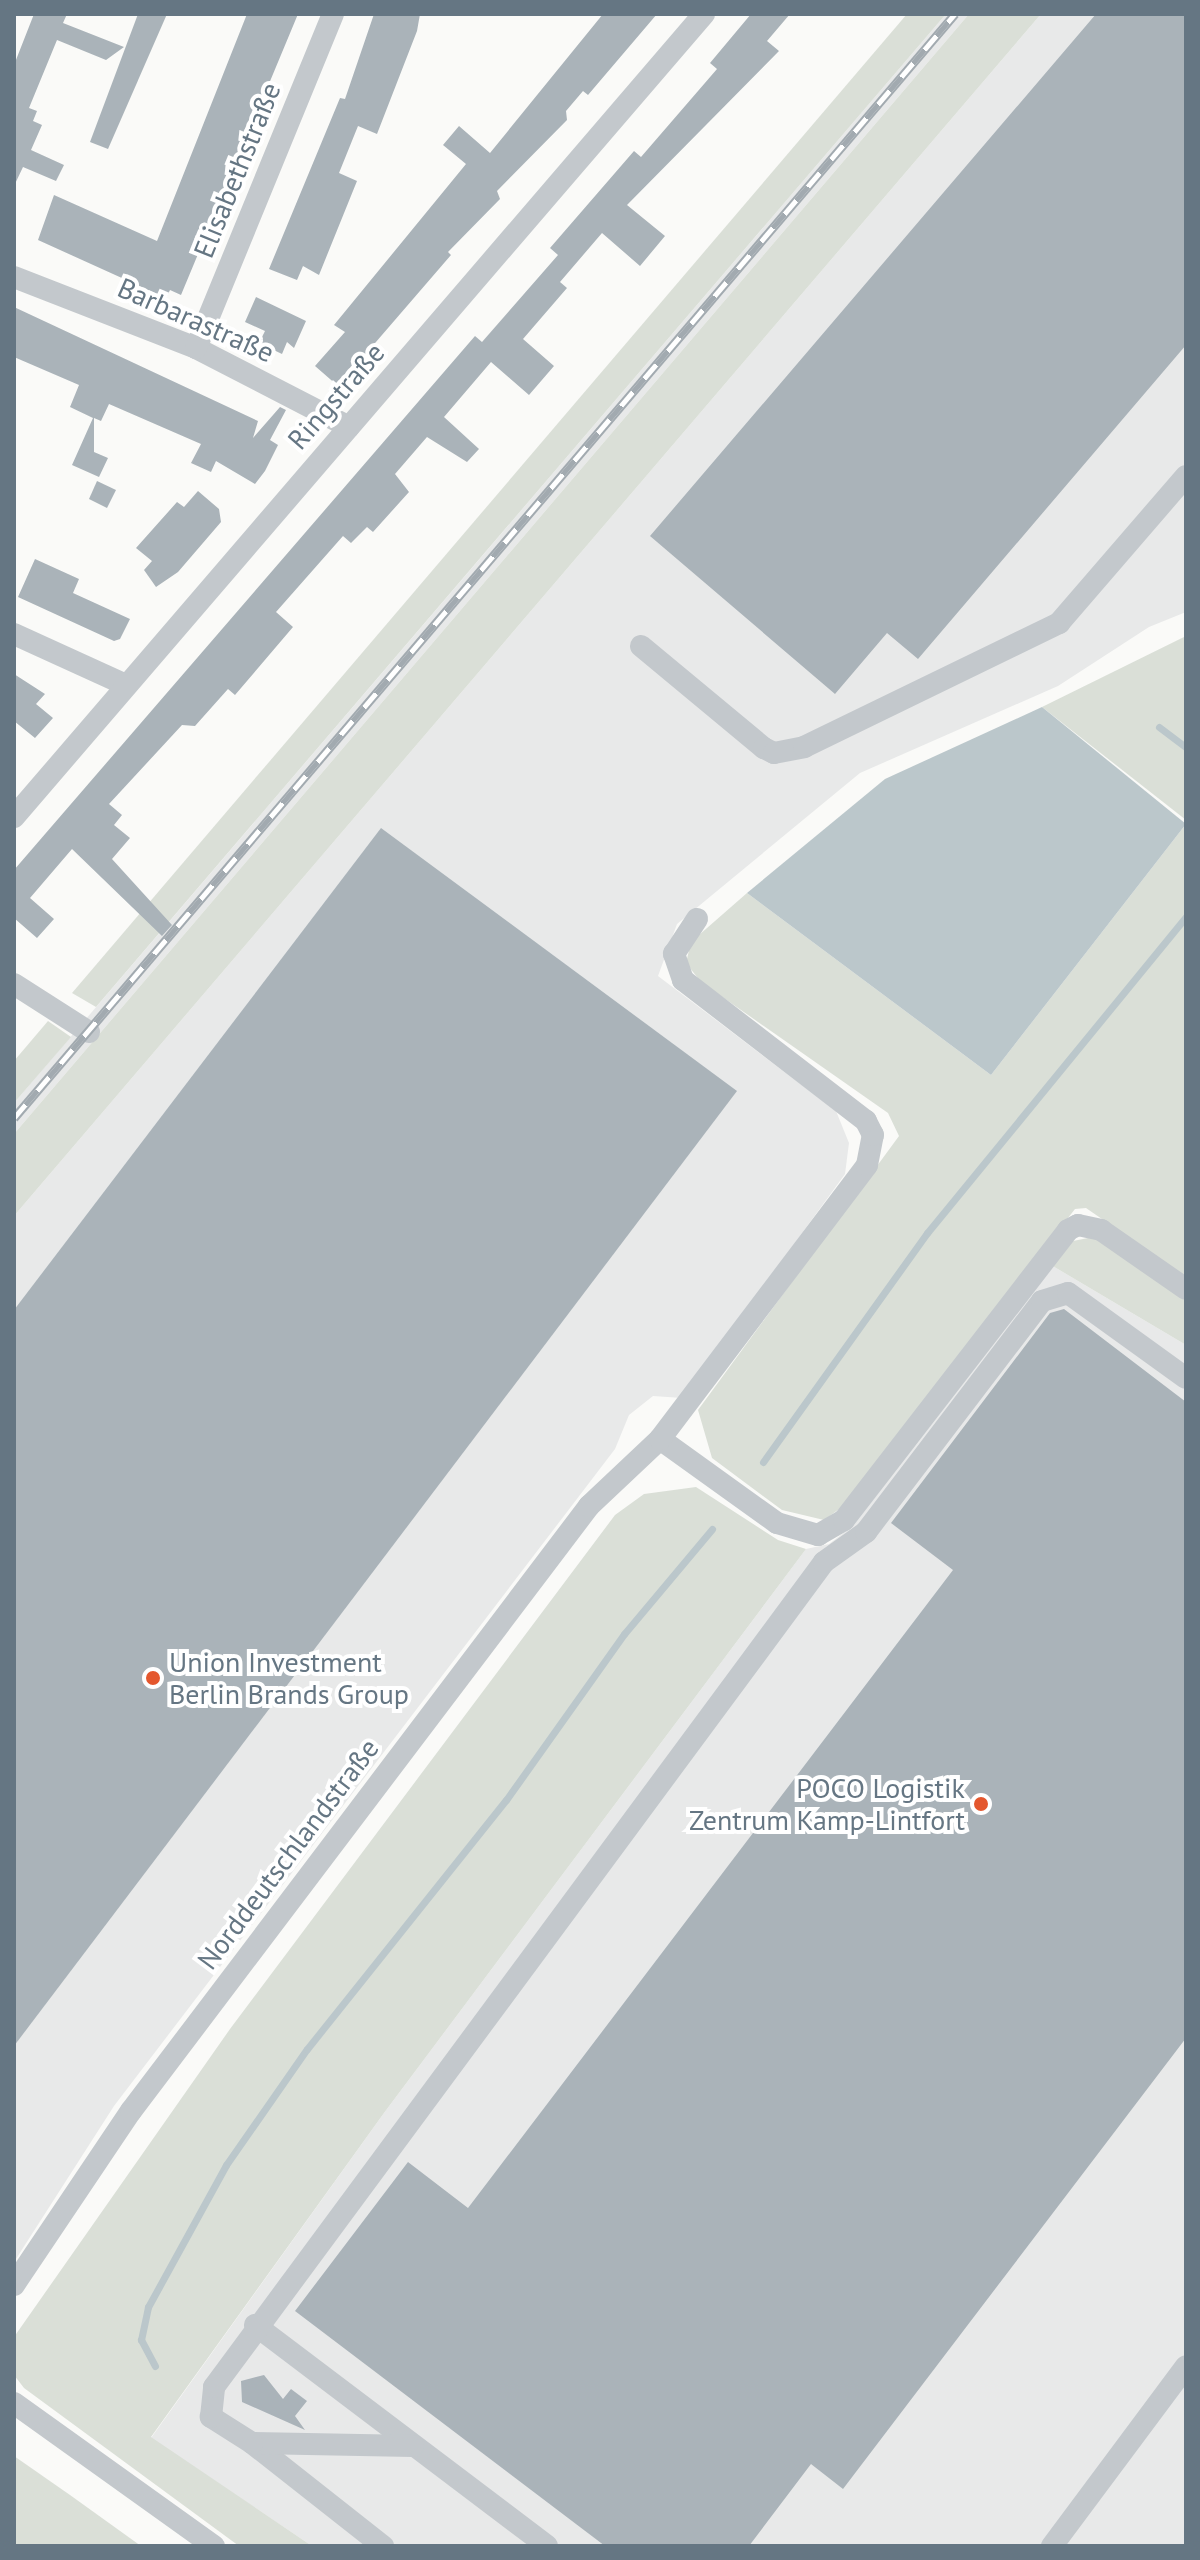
<!DOCTYPE html>
<html>
<head>
<meta charset="utf-8">
<style>
	body { margin:0 }
	#map { position:relative; width:1200px; height:2560px; overflow:hidden; background:#fafaf8; font-family:"PT Sans",sans-serif }
	div>[style] { position:absolute }
	[style*='--x'] { left:calc(var(--x)*1px); top:calc(var(--y)*1px); width:calc(var(--w)*1px); rotate:calc(var(--a)*1deg) }
	.built>* { inset:0; background:#e8e9e9 }
	.green>* { inset:0; background:#dadfd7 }
	.water>* { inset:0; background:#bbc7cb }
	.stream>* { height:7px; margin:-3.5px; padding:0 3.5px; transform-origin:3.5px; border-radius:3.5px; background:#bbc7cb }
	.building>* { inset:0; background:#aab3b9 }
	.minor>* { height:22px; margin:-11px; padding:0 11px; transform-origin:11px; border-radius:11px; background:#c3c8cc }
	.rail>* { height:9px; margin-top:-4.5px; transform-origin:0; background:repeating-linear-gradient(90deg,#fff 0 18px,#a2aab0 0 36px); box-sizing:border-box; border-block:2px solid #a2aab0 }
	.dots>* { width:22px; height:22px; translate:-50% -50%; box-sizing:border-box; border:4px solid #fff; border-radius:50% }
	span { translate:-50% -50%; white-space:nowrap; text-align:center; line-height:1.15; -webkit-text-stroke:8px #fff; paint-order:stroke }
	.street-label { font-size:28px; color:#657683 }
	.poi-label { font-size:28px; color:#657683 }
	.left { translate:0 -50%; text-align:left }
	.right { translate:-100% -50%; text-align:right }
	.frame { position:absolute; inset:0; border:16px solid #657683; pointer-events:none }
</style>
</head>
<body>
<div id="map">
	<div class="built">
		<i style="clip-path:polygon(946px 14px,969px 14px,14px 1134px,14px 1103px)"></i>
		<i style="clip-path:polygon(1041px 14px,1186px 14px,1186px 612px,1149px 627px,1058px 686px,860px 773px,677px 924px,658px 976px,836px 1111px,849px 1143px,845px 1174px,682px 1398px,653px 1396px,629px 1415px,615px 1449px,114px 2106px,14px 2262px,14px 1216px)"></i>
		<i style="clip-path:polygon(1051px 1265px,1186px 1345px,1186px 2546px,312px 2546px,151px 2438px,384px 2113px,806px 1549px,829px 1544px,854px 1525px)"></i>
	</div>
	<div class="green">
		<i style="clip-path:polygon(907px 14px,946px 14px,96px 1007px,72px 993px)"></i>
		<i style="clip-path:polygon(969px 14px,1041px 14px,14px 1216px,14px 1134px)"></i>
		<i style="clip-path:polygon(1186px 636px,1186px 820px,1042px 707px)"></i>
		<i style="clip-path:polygon(1186px 824px,1186px 1277px,1086px 1208px,1075px 1209px,842px 1507px,824px 1520px,782px 1510px,712px 1458px,698px 1410px,899px 1136px,888px 1113px,701px 982px,686px 963px,691px 942px,747px 893px,991px 1075px)"></i>
		<i style="clip-path:polygon(48px 1021px,71px 1037px,14px 1103px,14px 1061px)"></i>
		<i style="clip-path:polygon(1093px 1237px,1186px 1300px,1186px 1345px,1051px 1265px,1073px 1241px)"></i>
		<i style="clip-path:polygon(696px 1487px,778px 1540px,806px 1549px,384px 2113px,151px 2437px,312px 2546px,239px 2546px,24px 2388px,14px 2375px,14px 2337px,230px 2029px,615px 1515px,644px 1494px)"></i>
		<i style="clip-path:polygon(14px 2456px,70px 2495px,141px 2546px,14px 2546px)"></i>
	</div>
	<div class="water">
		<i style="clip-path:polygon(1042px 707px,1186px 824px,991px 1075px,747px 893px,885px 779px)"></i>
	</div>
	<div class="stream">
		<i style="--x:1159;--y:727;--w:34;--a:37"></i>
		<i style="--x:763;--y:1462;--w:282;--a:-54.4"></i>
		<i style="--x:927;--y:1233;--w:409;--a:-50.7"></i>
		<i style="--x:155;--y:2366;--w:30;--a:-118"></i>
		<i style="--x:141;--y:2340;--w:34;--a:-78"></i>
		<i style="--x:148;--y:2307;--w:162;--a:-61.2"></i>
		<i style="--x:226;--y:2165;--w:141;--a:-55.1"></i>
		<i style="--x:307;--y:2049;--w:319;--a:-51.4"></i>
		<i style="--x:506;--y:1800;--w:204;--a:-54.6"></i>
		<i style="--x:624;--y:1634;--w:137;--a:-50"></i>
	</div>
	<div class="building">
		<i style="clip-path:polygon(34px 14px,67px 14px,63px 23px,124px 47px,106px 60px,57px 40px,29px 108px,37px 111px,33px 121px,42px 125px,31px 150px,64px 165px,56px 181px,23px 167px,14px 186px,14px 65px)"></i>
		<i style="clip-path:polygon(138px 14px,167px 14px,108px 149px,90px 142px)"></i>
		<i style="clip-path:polygon(247px 14px,298px 14px,181px 295px,170px 290px,166px 298px,38px 240px,54px 195px,157px 241px)"></i>
		<i style="clip-path:polygon(374px 14px,420px 14px,417px 31px,377px 134px,358px 126px,339px 173px,357px 181px,319px 275px,303px 266px,297px 280px,269px 269px,340px 98px,345px 99px)"></i>
		<i style="clip-path:polygon(603px 14px,657px 14px,588px 95px,583px 91px,566px 111px,567px 120px,497px 191px,500px 199px,448px 252px,451px 255px,338px 386px,315px 366px,345px 332px,334px 325px,466px 164px,443px 145px,459px 126px,490px 153px)"></i>
		<i style="clip-path:polygon(751px 14px,790px 14px,767px 41px,779px 51px,627px 205px,665px 236px,640px 266px,602px 233px,560px 282px,567px 288px,523px 339px,554px 366px,529px 395px,491px 362px,444px 417px,479px 449px,467px 462px,427px 437px,395px 474px,409px 492px,373px 532px,367px 527px,351px 543px,343px 536px,276px 612px,293px 627px,235px 695px,228px 689px,195px 726px,182px 725px,109px 804px,122px 815px,114px 825px,130px 838px,112px 859px,172px 925px,162px 936px,72px 849px,30px 898px,54px 919px,37px 938px,14px 918px,14px 870px,475px 336px,482px 342px,558px 255px,550px 248px,634px 151px,641px 157px,717px 69px,710px 63px)"></i>
		<i style="clip-path:polygon(1096px 14px,1186px 14px,1186px 345px,918px 659px,887px 633px,835px 694px,650px 536px)"></i>
		<i style="clip-path:polygon(256px 297px,306px 321px,294px 348px,287px 342px,282px 354px,259px 343px,265px 331px,245px 322px)"></i>
		<i style="clip-path:polygon(14px 307px,258px 421px,253px 438px,280px 407px,286px 410px,270px 440px,278px 445px,265px 471px,255px 484px,216px 461px,211px 472px,191px 463px,201px 444px,109px 404px,101px 421px,94px 418px,94px 452px,108px 458px,99px 477px,72px 465px,93px 418px,70px 407px,79px 385px,14px 357px)"></i>
		<i style="clip-path:polygon(97px 481px,116px 490px,107px 508px,89px 499px)"></i>
		<i style="clip-path:polygon(198px 491px,219px 509px,221px 522px,178px 572px,156px 587px,144px 570px,152px 561px,136px 548px,177px 502px,184px 507px)"></i>
		<i style="clip-path:polygon(35px 559px,79px 579px,73px 593px,130px 619px,120px 639px,114px 641px,18px 597px)"></i>
		<i style="clip-path:polygon(14px 674px,45px 694px,36px 704px,53px 718px,35px 738px,14px 721px)"></i>
		<i style="clip-path:polygon(381px 828px,737px 1091px,14px 2046px,14px 1310px)"></i>
		<i style="clip-path:polygon(1064px 1309px,1186px 1402px,1186px 2038px,843px 2489px,811px 2464px,749px 2546px,605px 2546px,295px 2311px,408px 2162px,468px 2208px,953px 1570px,891px 1523px,1050px 1313px)"></i>
		<i style="clip-path:polygon(264px 2375px,283px 2399px,291px 2389px,307px 2401px,295px 2416px,305px 2430px,242px 2402px,241px 2381px)"></i>
	</div>
	<div class="minor">
		<i style="--x:14;--y:277;--w:195;--a:21.3"></i>
		<i style="--x:196;--y:348;--w:172;--a:27.3"></i>
		<i style="--x:196;--y:348;--w:361;--a:-67.7"></i>
		<i style="--x:14;--y:634;--w:123;--a:24.5"></i>
		<i style="--x:641;--y:646;--w:160;--a:39.7"></i>
		<i style="--x:764;--y:748;--w:11;--a:27"></i>
		<i style="--x:774;--y:753;--w:31;--a:-11"></i>
		<i style="--x:804;--y:747;--w:284;--a:-25.9"></i>
		<i style="--x:1059;--y:623;--w:194;--a:-49.2"></i>
		<i style="--x:14;--y:817;--w:1059;--a:-49.33"></i>
		<i style="--x:14;--y:984;--w:89;--a:32.6"></i>
		<i style="--x:660;--y:1439;--w:144;--a:35.7"></i>
		<i style="--x:777;--y:1523;--w:43;--a:16.3"></i>
		<i style="--x:818;--y:1535;--w:30;--a:-30"></i>
		<i style="--x:844;--y:1520;--w:366;--a:-52.3"></i>
		<i style="--x:1068;--y:1230;--w:11;--a:-27"></i>
		<i style="--x:1078;--y:1225;--w:24;--a:12"></i>
		<i style="--x:1101;--y:1230;--w:103;--a:34.8"></i>
		<i style="--x:14;--y:2285;--w:210;--a:-56.1"></i>
		<i style="--x:131;--y:2111;--w:759;--a:-52.87"></i>
		<i style="--x:589;--y:1506;--w:98;--a:-43.3"></i>
		<i style="--x:660;--y:1439;--w:343;--a:-52.9"></i>
		<i style="--x:867;--y:1165;--w:31;--a:-79"></i>
		<i style="--x:873;--y:1135;--w:16;--a:-117"></i>
		<i style="--x:866;--y:1121;--w:231;--a:-142.4"></i>
		<i style="--x:683;--y:980;--w:28;--a:-109"></i>
		<i style="--x:674;--y:954;--w:42;--a:-56.7"></i>
		<i style="--x:255;--y:2325;--w:366;--a:37.1"></i>
		<i style="--x:14;--y:2403;--w:246;--a:35.6"></i>
		<i style="--x:252;--y:2443;--w:167;--a:38.2"></i>
		<i style="--x:413;--y:2446;--w:161;--a:-178.9"></i>
		<i style="--x:252;--y:2443;--w:49;--a:-147.6"></i>
		<i style="--x:211;--y:2417;--w:30;--a:-84"></i>
		<i style="--x:214;--y:2387;--w:1026;--a:-53.52"></i>
		<i style="--x:824;--y:1562;--w:52;--a:-35.5"></i>
		<i style="--x:866;--y:1532;--w:290;--a:-52.7"></i>
		<i style="--x:1042;--y:1301;--w:27;--a:-17"></i>
		<i style="--x:1068;--y:1293;--w:145;--a:35.8"></i>
		<i style="--x:1052;--y:2546;--w:224;--a:-53.3"></i>
	</div>
	<div class="rail">
		<i style="--x:14;--y:1118;--w:1451;--a:-49.56"></i>
	</div>
	<div class="dots">
		<i style="left:153px;top:1678px;background:#e4572e"></i>
		<i style="left:981px;top:1804px;background:#e4572e"></i>
	</div>
	<div class="street-label">
		<span style="left:237px;top:170px;rotate:-68deg">Elisabethstraße</span>
		<span style="left:196px;top:320px;rotate:24deg">Barbarastraße</span>
		<span style="left:336px;top:396px;rotate:-49deg">Ringstraße</span>
		<span style="left:288px;top:1854px;rotate:-53deg">Norddeutschlandstraße</span>
	</div>
	<div class="poi-label">
		<span class="left" style="left:169px;top:1678px">Union Investment<br>Berlin Brands Group</span>
		<span class="right" style="left:965px;top:1804px">POCO Logistik<br>Zentrum Kamp-Lintfort</span>
	</div>
	<div class="frame"></div>
</div>
</body>
</html>
